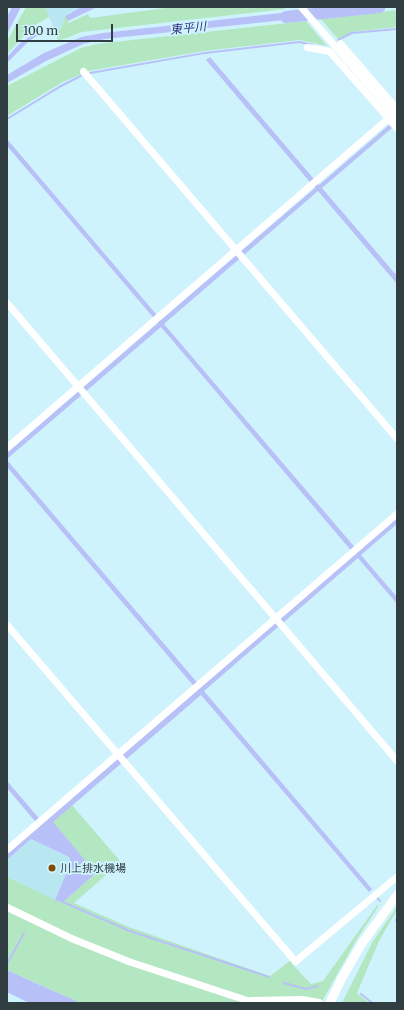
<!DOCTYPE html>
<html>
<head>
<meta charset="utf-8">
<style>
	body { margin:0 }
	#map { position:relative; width:404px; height:1010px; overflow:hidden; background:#cef3fd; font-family:Merriweather,"Noto Sans JP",serif }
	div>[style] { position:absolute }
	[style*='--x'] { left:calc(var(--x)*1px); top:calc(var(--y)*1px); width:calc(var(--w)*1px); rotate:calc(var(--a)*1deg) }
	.built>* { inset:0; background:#b8e7f2 }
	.green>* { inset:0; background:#b3e7c2 }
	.water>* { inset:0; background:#b8c1f7 }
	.stream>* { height:2px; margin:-1px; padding:0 1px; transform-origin:1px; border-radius:1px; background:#b8c1f7 }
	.river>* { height:12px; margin:-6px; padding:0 6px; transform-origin:6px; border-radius:6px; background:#b8c1f7 }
	.minor>* { height:7px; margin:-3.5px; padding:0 3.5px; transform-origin:3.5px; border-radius:3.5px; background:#fff }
	.major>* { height:9px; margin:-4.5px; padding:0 4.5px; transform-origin:4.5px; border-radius:4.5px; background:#fff }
	.dots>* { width:11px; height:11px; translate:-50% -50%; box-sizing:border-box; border:2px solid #cef3fd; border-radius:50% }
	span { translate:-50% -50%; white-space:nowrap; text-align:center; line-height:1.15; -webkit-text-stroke:3.5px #cef3fd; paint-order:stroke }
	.poi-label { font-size:11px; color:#303e42 }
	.left { translate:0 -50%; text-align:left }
	.water-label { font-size:12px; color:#2e2e7a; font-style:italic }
	.frame { position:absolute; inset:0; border:8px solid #303e42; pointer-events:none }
	.scale { position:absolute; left:16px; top:24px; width:97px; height:18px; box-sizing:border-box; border:2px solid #303e42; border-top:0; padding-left:5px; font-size:12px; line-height:14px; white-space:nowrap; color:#303e42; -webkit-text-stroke:3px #cef3fd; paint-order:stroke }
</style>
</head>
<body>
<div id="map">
	<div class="built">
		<i style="clip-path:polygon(46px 7px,80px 7px,65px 15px,61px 29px,56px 32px,49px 17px)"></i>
		<i style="clip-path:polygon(31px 839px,69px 857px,71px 862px,55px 900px,7px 877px,7px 860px)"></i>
	</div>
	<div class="green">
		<i style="clip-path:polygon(26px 7px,46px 7px,49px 17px,35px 25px,37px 29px,24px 36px,7px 54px,7px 41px)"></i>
		<i style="clip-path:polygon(173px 7px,284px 7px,285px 9px,82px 32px,58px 41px,56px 32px,61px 29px,65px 15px,69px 23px,88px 14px,90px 18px)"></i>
		<i style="clip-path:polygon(397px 10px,397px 27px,352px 32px,338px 39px,321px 19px)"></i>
		<i style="clip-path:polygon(306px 21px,327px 46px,299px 40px,204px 51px,88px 71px,61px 83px,7px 116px,7px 86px,81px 48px,96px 44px)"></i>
		<i style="clip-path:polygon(72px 805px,121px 862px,74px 903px,129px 927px,270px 976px,291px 960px,293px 965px,311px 984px,323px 981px,378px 904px,378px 907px,357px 939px,321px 1003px,81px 1003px,7px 970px,7px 877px,62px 903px,96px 873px,52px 822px)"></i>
		<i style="clip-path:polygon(397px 907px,397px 910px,379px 941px,357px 993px,369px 1003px,342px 1003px,373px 941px)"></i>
	</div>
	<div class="water">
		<i style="clip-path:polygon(12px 7px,21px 7px,7px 34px,7px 17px)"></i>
		<i style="clip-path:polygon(81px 7px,97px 7px,68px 21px,65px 16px)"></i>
		<i style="clip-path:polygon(299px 11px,303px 18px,105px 39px,83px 44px,46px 61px,7px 83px,7px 75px,44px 53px,81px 37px,103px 33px)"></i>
		<i style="clip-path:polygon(39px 30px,40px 34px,29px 41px,7px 63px,7px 57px,19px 44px)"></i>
		<i style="clip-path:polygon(210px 57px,319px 185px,389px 125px,392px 128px,322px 188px,397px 276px,397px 284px,318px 191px,164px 324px,358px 551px,397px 517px,397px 524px,361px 555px,397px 597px,397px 604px,358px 558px,204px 691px,372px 889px,369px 892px,201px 695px,53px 822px,96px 873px,62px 903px,55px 900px,71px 862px,69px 857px,31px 839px,7px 860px,7px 854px,39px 826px,7px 788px,7px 781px,43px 823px,197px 690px,7px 467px,7px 460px,201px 687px,354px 554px,161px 327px,7px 459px,7px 453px,158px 323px,7px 146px,7px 139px,161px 320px,315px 188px,206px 60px)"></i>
		<i style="clip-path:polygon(7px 970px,31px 981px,81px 1003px,29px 1003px,7px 992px)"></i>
	</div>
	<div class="stream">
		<i style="--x:338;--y:40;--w:16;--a:-27"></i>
		<i style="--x:352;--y:33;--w:45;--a:-5.1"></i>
		<i style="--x:90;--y:73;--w:117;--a:-9.9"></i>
		<i style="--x:205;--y:53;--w:95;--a:-6.7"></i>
		<i style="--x:299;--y:42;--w:14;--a:12"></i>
		<i style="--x:7;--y:119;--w:63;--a:-31.4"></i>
		<i style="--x:61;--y:86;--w:22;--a:-27"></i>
		<i style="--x:377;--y:898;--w:4;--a:45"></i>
		<i style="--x:63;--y:902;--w:73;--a:23.4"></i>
		<i style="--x:130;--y:931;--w:146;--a:18.3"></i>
		<i style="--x:396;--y:920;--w:2;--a:63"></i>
		<i style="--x:7;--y:964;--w:35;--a:-61"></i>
		<i style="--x:284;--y:983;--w:23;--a:15"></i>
		<i style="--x:306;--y:989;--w:12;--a:-14"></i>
		<i style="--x:361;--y:994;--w:14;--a:39"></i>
	</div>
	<div class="river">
		<i style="--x:286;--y:17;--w:94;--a:-6.1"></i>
	</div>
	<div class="minor">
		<i style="--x:301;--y:7;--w:147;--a:49.1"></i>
		<i style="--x:340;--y:43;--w:87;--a:49.2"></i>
		<i style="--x:307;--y:47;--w:22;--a:10"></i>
		<i style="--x:329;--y:51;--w:103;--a:48.6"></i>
		<i style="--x:83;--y:71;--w:484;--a:49.5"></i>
		<i style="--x:7;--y:303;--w:602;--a:49.58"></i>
		<i style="--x:7;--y:447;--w:503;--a:-40.81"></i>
		<i style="--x:7;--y:625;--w:443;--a:49.4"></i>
		<i style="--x:295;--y:961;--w:133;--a:-39.8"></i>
		<i style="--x:7;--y:849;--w:515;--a:-40.75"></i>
		<i style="--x:7;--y:907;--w:71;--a:25.8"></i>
		<i style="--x:71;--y:938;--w:61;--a:22"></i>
		<i style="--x:128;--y:961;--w:135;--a:18.2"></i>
		<i style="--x:251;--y:1000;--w:51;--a:-1.1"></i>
		<i style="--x:302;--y:999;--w:17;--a:10"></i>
	</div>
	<div class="major">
		<i style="--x:329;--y:1003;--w:28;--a:-64"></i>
		<i style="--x:341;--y:978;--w:42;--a:-59.7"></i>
		<i style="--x:362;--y:942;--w:59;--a:-53.9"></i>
	</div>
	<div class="dots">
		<i style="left:52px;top:868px;background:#864b02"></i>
	</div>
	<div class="poi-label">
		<span class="left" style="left:60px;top:868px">川上排水機場</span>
	</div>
	<div class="water-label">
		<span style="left:188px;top:28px;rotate:-6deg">東平川</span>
	</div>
	<div class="frame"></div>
	<div class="scale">100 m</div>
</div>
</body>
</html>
